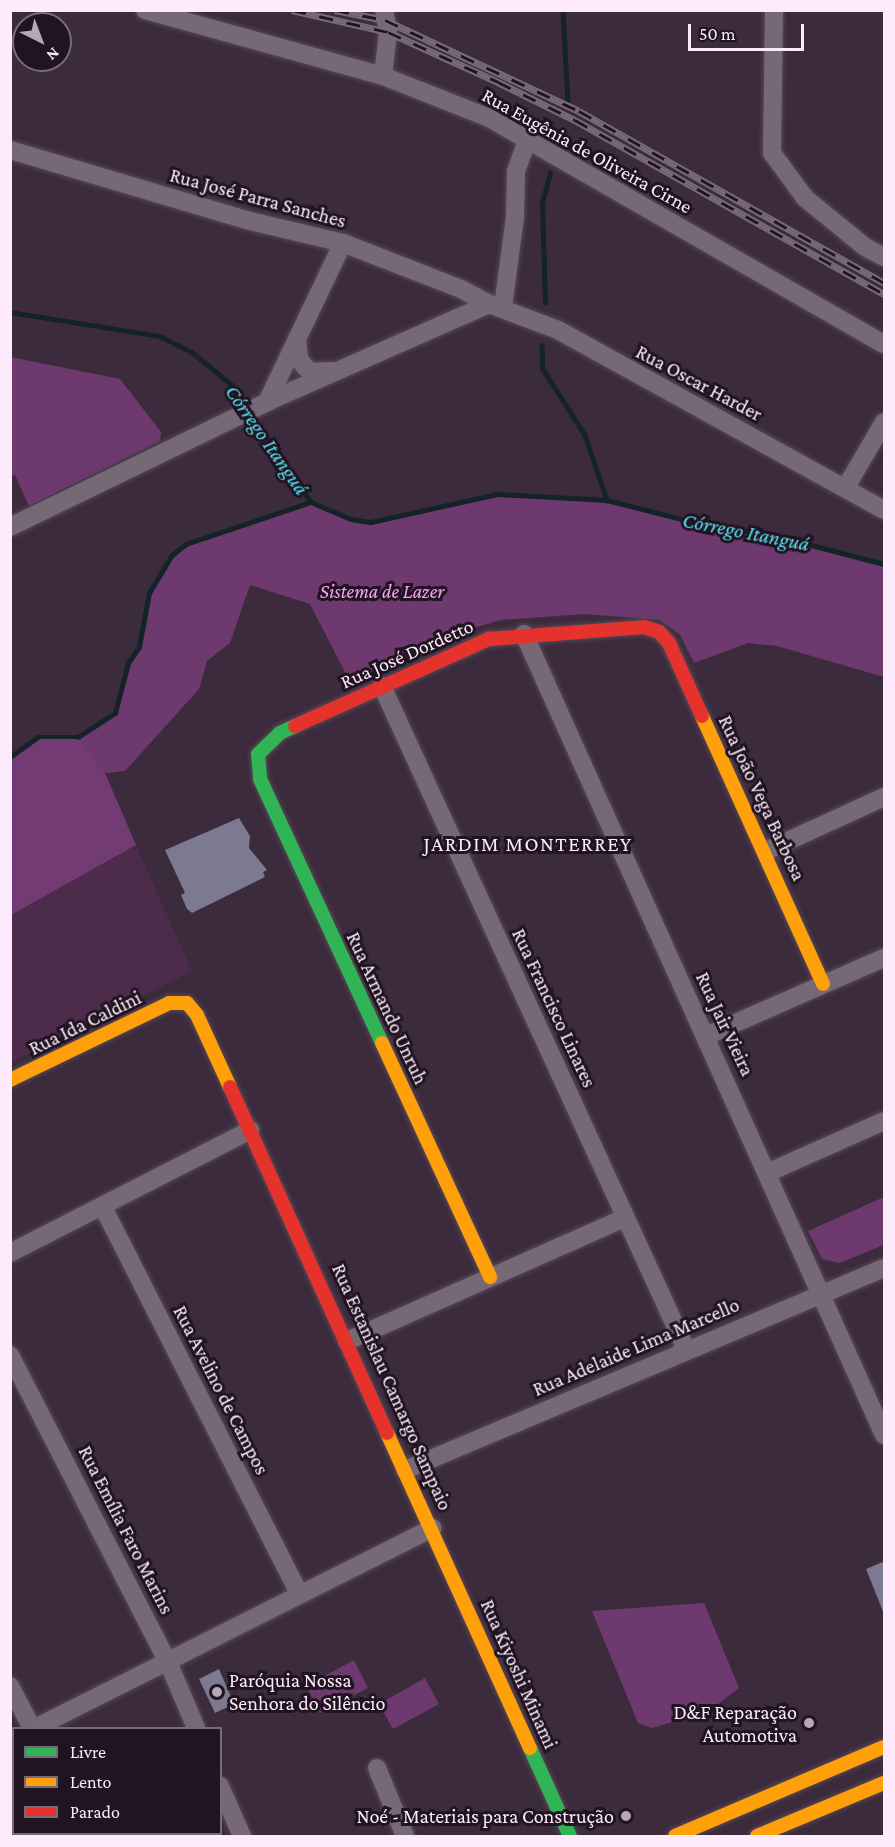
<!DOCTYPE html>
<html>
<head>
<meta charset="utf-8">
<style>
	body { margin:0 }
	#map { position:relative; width:895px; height:1847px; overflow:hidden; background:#3c2b3c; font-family:"Crimson Pro",serif }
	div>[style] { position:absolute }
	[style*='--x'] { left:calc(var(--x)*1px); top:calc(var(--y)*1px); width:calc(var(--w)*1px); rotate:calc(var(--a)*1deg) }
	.built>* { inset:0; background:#4c2b4b }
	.green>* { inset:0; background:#6e396e }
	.forest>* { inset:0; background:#733b73 }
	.stream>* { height:4.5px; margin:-2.25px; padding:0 2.25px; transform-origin:2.25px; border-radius:2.25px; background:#142327 }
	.building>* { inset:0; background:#7b7a91 }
	.roads { filter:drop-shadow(0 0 2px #564856) drop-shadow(0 0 2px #564856) }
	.street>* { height:18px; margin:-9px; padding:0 9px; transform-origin:9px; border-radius:9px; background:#776876 }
	.fast>* { height:14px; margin:-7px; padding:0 7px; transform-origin:7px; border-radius:7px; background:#30b455 }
	.slow>* { height:14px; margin:-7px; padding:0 7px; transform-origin:7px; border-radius:7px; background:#ff9f0a }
	.jam>* { height:14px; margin:-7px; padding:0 7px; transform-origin:7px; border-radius:7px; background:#e5322d }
	.rail>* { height:7px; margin-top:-3.5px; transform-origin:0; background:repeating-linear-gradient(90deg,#211421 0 14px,#786a78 0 28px); box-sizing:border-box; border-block:2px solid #786a78 }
	.dots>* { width:16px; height:16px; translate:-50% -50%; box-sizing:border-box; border:3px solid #211421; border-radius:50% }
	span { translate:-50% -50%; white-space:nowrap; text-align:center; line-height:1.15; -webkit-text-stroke:6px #211421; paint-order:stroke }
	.street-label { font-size:20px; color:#fdeafc }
	.park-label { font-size:20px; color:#f9a0f7; font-style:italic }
	.poi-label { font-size:20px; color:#fdeafc }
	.left { translate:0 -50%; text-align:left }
	.right { translate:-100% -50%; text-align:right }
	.water-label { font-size:21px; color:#54e0f3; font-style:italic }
	.neighbourhood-label { font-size:21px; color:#fdeafc; letter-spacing:1.5px }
	.frame { position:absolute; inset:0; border:12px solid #fdeafc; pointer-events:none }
	.legend { position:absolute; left:12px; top:1727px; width:210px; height:108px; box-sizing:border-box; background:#211421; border:2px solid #796a79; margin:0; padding:8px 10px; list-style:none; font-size:18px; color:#fdeafc }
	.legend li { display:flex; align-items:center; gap:12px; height:30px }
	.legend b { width:30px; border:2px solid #796a79 }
	.north { position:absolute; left:12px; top:12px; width:60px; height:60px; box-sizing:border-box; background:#211421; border:2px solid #796a79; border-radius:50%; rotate:138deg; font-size:16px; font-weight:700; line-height:24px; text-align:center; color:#fdeafc }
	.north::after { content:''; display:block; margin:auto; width:21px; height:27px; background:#b9a7b9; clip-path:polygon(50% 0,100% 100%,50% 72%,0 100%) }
	.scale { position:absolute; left:688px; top:24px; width:116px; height:27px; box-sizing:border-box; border:3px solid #fdeafc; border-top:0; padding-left:8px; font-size:18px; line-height:21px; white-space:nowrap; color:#fdeafc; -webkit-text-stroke:4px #211421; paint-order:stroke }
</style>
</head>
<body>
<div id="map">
	<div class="built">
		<i style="clip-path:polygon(136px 845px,192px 971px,11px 1063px,11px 915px)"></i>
	</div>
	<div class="green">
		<i style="clip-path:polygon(10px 357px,120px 379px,161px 432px,160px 441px,29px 506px,15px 475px,11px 476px)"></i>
		<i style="clip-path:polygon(497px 494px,607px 500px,697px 523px,777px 536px,884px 564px,884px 677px,777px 646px,748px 643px,694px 663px,680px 635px,660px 620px,584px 614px,501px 620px,463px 631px,349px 680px,310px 604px,250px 585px,230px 643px,207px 661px,199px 689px,125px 771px,105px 773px,78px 737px,115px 713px,128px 663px,139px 647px,149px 593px,172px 555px,188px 543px,311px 502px,351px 519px,371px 522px)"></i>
		<i style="clip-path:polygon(884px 1197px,884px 1245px,839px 1263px,822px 1259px,808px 1231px)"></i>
		<i style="clip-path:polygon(704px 1603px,739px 1688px,709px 1711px,652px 1728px,638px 1723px,592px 1611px)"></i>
		<i style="clip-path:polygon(354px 1660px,368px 1688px,320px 1713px,306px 1686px)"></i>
		<i style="clip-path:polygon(425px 1678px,439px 1704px,393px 1729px,379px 1704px)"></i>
	</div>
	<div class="forest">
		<i style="clip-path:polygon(38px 737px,78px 737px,105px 773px,136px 845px,11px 915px,11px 757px)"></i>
	</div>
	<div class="stream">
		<i style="--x:563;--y:10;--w:91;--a:86.9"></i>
		<i style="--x:545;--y:303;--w:100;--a:-91.7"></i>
		<i style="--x:542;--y:203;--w:31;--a:-75"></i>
		<i style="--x:10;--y:312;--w:152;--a:9.1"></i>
		<i style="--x:160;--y:336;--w:36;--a:27"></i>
		<i style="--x:192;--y:352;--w:52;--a:39.5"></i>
		<i style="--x:232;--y:385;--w:25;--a:56"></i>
		<i style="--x:542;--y:345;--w:24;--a:88"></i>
		<i style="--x:543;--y:369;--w:78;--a:57.5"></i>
		<i style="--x:585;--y:435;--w:69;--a:71.3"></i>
		<i style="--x:252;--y:416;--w:104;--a:55.5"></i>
		<i style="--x:311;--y:502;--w:43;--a:23"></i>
		<i style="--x:351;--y:519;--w:20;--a:9"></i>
		<i style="--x:371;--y:522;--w:129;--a:-12.5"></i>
		<i style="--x:497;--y:494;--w:110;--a:3.1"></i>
		<i style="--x:607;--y:500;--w:93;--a:14.3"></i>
		<i style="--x:697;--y:523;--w:81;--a:9.2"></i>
		<i style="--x:777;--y:536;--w:111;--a:14.7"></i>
		<i style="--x:10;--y:757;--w:34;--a:-36"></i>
		<i style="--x:38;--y:737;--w:40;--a:0"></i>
		<i style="--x:78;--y:737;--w:44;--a:-33"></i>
		<i style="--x:115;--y:713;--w:52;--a:-75.4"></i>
		<i style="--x:128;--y:663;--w:19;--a:-55"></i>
		<i style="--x:139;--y:647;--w:55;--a:-79.5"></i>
		<i style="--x:149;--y:593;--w:44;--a:-58.8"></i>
		<i style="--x:172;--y:555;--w:18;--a:-38"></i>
		<i style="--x:186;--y:544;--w:132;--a:-18.6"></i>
	</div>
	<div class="building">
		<i style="clip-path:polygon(239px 818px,250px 836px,249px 848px,267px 870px,263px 872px,265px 877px,192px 913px,187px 909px,181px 895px,185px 893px,165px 850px)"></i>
		<i style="clip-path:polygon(885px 1561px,885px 1614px,884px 1614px,866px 1569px)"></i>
		<i style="clip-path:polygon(219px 1669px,234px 1704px,215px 1713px,199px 1679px)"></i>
	</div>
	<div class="roads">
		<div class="street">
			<i style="--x:145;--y:10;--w:247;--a:15.5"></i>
			<i style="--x:383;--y:76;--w:114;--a:21.6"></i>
			<i style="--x:489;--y:118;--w:455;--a:29.8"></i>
			<i style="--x:774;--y:10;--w:143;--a:90.8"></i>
			<i style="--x:772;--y:153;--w:56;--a:53.7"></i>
			<i style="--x:805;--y:198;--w:77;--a:39.2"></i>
			<i style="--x:865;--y:247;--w:21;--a:28"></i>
			<i style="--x:383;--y:76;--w:44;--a:-83.5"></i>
			<i style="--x:388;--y:32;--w:22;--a:-100"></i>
			<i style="--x:10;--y:150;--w:246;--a:16.5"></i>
			<i style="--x:246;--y:220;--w:100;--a:13.3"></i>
			<i style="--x:343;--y:243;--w:127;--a:21.3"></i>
			<i style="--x:461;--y:289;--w:32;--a:28"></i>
			<i style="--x:489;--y:304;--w:74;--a:20.6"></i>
			<i style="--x:558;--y:330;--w:372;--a:28.9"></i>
			<i style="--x:503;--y:307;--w:91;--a:-82.4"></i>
			<i style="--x:515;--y:217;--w:46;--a:-88.8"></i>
			<i style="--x:516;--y:171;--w:32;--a:-70"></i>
			<i style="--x:297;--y:339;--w:20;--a:84"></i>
			<i style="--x:299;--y:359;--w:10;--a:53"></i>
			<i style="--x:305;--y:367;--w:9;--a:36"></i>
			<i style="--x:312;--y:372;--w:19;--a:-3"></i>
			<i style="--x:267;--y:402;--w:176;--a:-64.5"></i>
			<i style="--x:846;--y:487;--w:75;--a:-59.7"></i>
			<i style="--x:10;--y:527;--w:286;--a:-25.9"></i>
			<i style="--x:267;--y:402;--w:243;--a:-23.8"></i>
			<i style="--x:524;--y:634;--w:878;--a:65.8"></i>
			<i style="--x:382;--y:686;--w:729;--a:65.37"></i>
			<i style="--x:766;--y:851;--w:130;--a:-24.6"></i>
			<i style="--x:706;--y:1036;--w:194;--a:-23.7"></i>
			<i style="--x:769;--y:1172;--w:126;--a:-23.9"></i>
			<i style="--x:103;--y:1207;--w:433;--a:63.1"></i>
			<i style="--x:10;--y:1253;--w:270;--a:-27.1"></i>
			<i style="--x:347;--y:1341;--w:304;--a:-23.9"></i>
			<i style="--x:10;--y:1355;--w:345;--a:62.8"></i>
			<i style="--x:168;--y:1662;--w:72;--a:67"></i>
			<i style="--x:405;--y:1470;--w:520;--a:-22.87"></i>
			<i style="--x:10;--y:1686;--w:47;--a:62.4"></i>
			<i style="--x:35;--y:1728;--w:445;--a:-26.7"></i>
			<i style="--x:10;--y:1742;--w:4;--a:-27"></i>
			<i style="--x:377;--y:1768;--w:74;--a:67.6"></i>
			<i style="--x:220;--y:1786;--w:55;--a:66.3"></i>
			<i style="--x:80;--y:1834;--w:2;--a:63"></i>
		</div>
		<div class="fast">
			<i style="--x:295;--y:726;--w:17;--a:155"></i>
			<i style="--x:280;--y:733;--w:30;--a:136"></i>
			<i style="--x:258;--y:754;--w:25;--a:85"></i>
			<i style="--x:260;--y:779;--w:291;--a:65.2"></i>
			<i style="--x:530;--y:1748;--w:97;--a:65.6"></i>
		</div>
		<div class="slow">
			<i style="--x:702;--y:716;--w:294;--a:65.7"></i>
			<i style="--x:382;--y:1043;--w:258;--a:65.2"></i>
			<i style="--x:10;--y:1080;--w:177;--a:-25.8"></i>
			<i style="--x:169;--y:1003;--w:18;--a:0"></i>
			<i style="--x:187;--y:1003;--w:16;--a:50"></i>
			<i style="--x:197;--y:1015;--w:79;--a:65.4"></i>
			<i style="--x:387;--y:1433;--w:346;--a:65.6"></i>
			<i style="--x:675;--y:1836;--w:227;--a:-23.1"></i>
			<i style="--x:757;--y:1836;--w:138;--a:-22.7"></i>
		</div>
		<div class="jam">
			<i style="--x:295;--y:726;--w:213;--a:-24.2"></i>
			<i style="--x:489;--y:639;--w:155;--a:-4.4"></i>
			<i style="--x:644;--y:627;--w:16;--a:18"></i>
			<i style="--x:659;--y:632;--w:15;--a:48"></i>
			<i style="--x:669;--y:643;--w:80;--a:65.7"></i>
			<i style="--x:230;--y:1087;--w:380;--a:65.6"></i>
		</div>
	</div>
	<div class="rail">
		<i style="--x:292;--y:10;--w:98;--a:12.9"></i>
		<i style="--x:388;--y:32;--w:121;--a:24.4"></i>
		<i style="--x:498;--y:82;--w:86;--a:26.3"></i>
		<i style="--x:575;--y:120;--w:355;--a:29.4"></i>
		<i style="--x:335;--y:10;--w:51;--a:11.3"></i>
		<i style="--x:385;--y:20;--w:214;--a:25.1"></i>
		<i style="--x:579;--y:111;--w:350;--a:29.4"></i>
	</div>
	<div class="dots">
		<i style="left:217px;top:1692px;background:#b9a7b9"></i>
		<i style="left:809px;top:1723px;background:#b9a7b9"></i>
		<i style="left:626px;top:1816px;background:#b9a7b9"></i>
	</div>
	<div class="street-label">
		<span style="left:587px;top:151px;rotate:29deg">Rua Eugênia de Oliveira Cirne</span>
		<span style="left:258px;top:198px;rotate:15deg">Rua José Parra Sanches</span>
		<span style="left:699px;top:383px;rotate:28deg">Rua Oscar Harder</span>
		<span style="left:407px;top:654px;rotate:-24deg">Rua José Dordetto</span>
		<span style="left:762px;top:798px;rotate:65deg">Rua João Vega Barbosa</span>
		<span style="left:387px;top:1008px;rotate:65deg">Rua Armando Unruh</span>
		<span style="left:554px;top:1008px;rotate:65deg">Rua Francisco Linares</span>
		<span style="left:85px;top:1023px;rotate:-26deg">Rua Ida Caldini</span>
		<span style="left:725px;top:1024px;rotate:65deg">Rua Jair Vieira</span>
		<span style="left:636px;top:1347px;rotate:-23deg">Rua Adelaide Lima Marcello</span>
		<span style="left:392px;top:1387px;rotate:66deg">Rua Estanislau Camargo Sampaio</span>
		<span style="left:221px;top:1390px;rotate:63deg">Rua Avelino de Campos</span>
		<span style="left:126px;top:1530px;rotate:63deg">Rua Emília Faro Marins</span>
		<span style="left:519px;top:1674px;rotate:66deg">Rua Kiyoshi Minami</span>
	</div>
	<div class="park-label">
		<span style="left:382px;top:591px">Sistema de Lazer</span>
	</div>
	<div class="poi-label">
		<span class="left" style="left:229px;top:1692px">Paróquia Nossa<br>Senhora do Silêncio</span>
		<span class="right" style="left:797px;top:1724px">D&amp;F Reparação<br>Automotiva</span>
		<span class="right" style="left:614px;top:1816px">Noé - Materiais para Construção</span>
	</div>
	<div class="water-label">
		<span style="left:267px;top:440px;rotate:55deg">Córrego Itanguá</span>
		<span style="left:746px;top:532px;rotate:11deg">Córrego Itanguá</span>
	</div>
	<div class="neighbourhood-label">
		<span style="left:528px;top:844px">JARDIM MONTERREY</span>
	</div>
	<div class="frame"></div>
	<ul class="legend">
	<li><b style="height:8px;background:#30b455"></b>Livre</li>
	<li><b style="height:8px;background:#ff9f0a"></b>Lento</li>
	<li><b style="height:8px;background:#e5322d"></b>Parado</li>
	</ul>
	<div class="north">N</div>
	<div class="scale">50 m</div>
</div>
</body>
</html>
